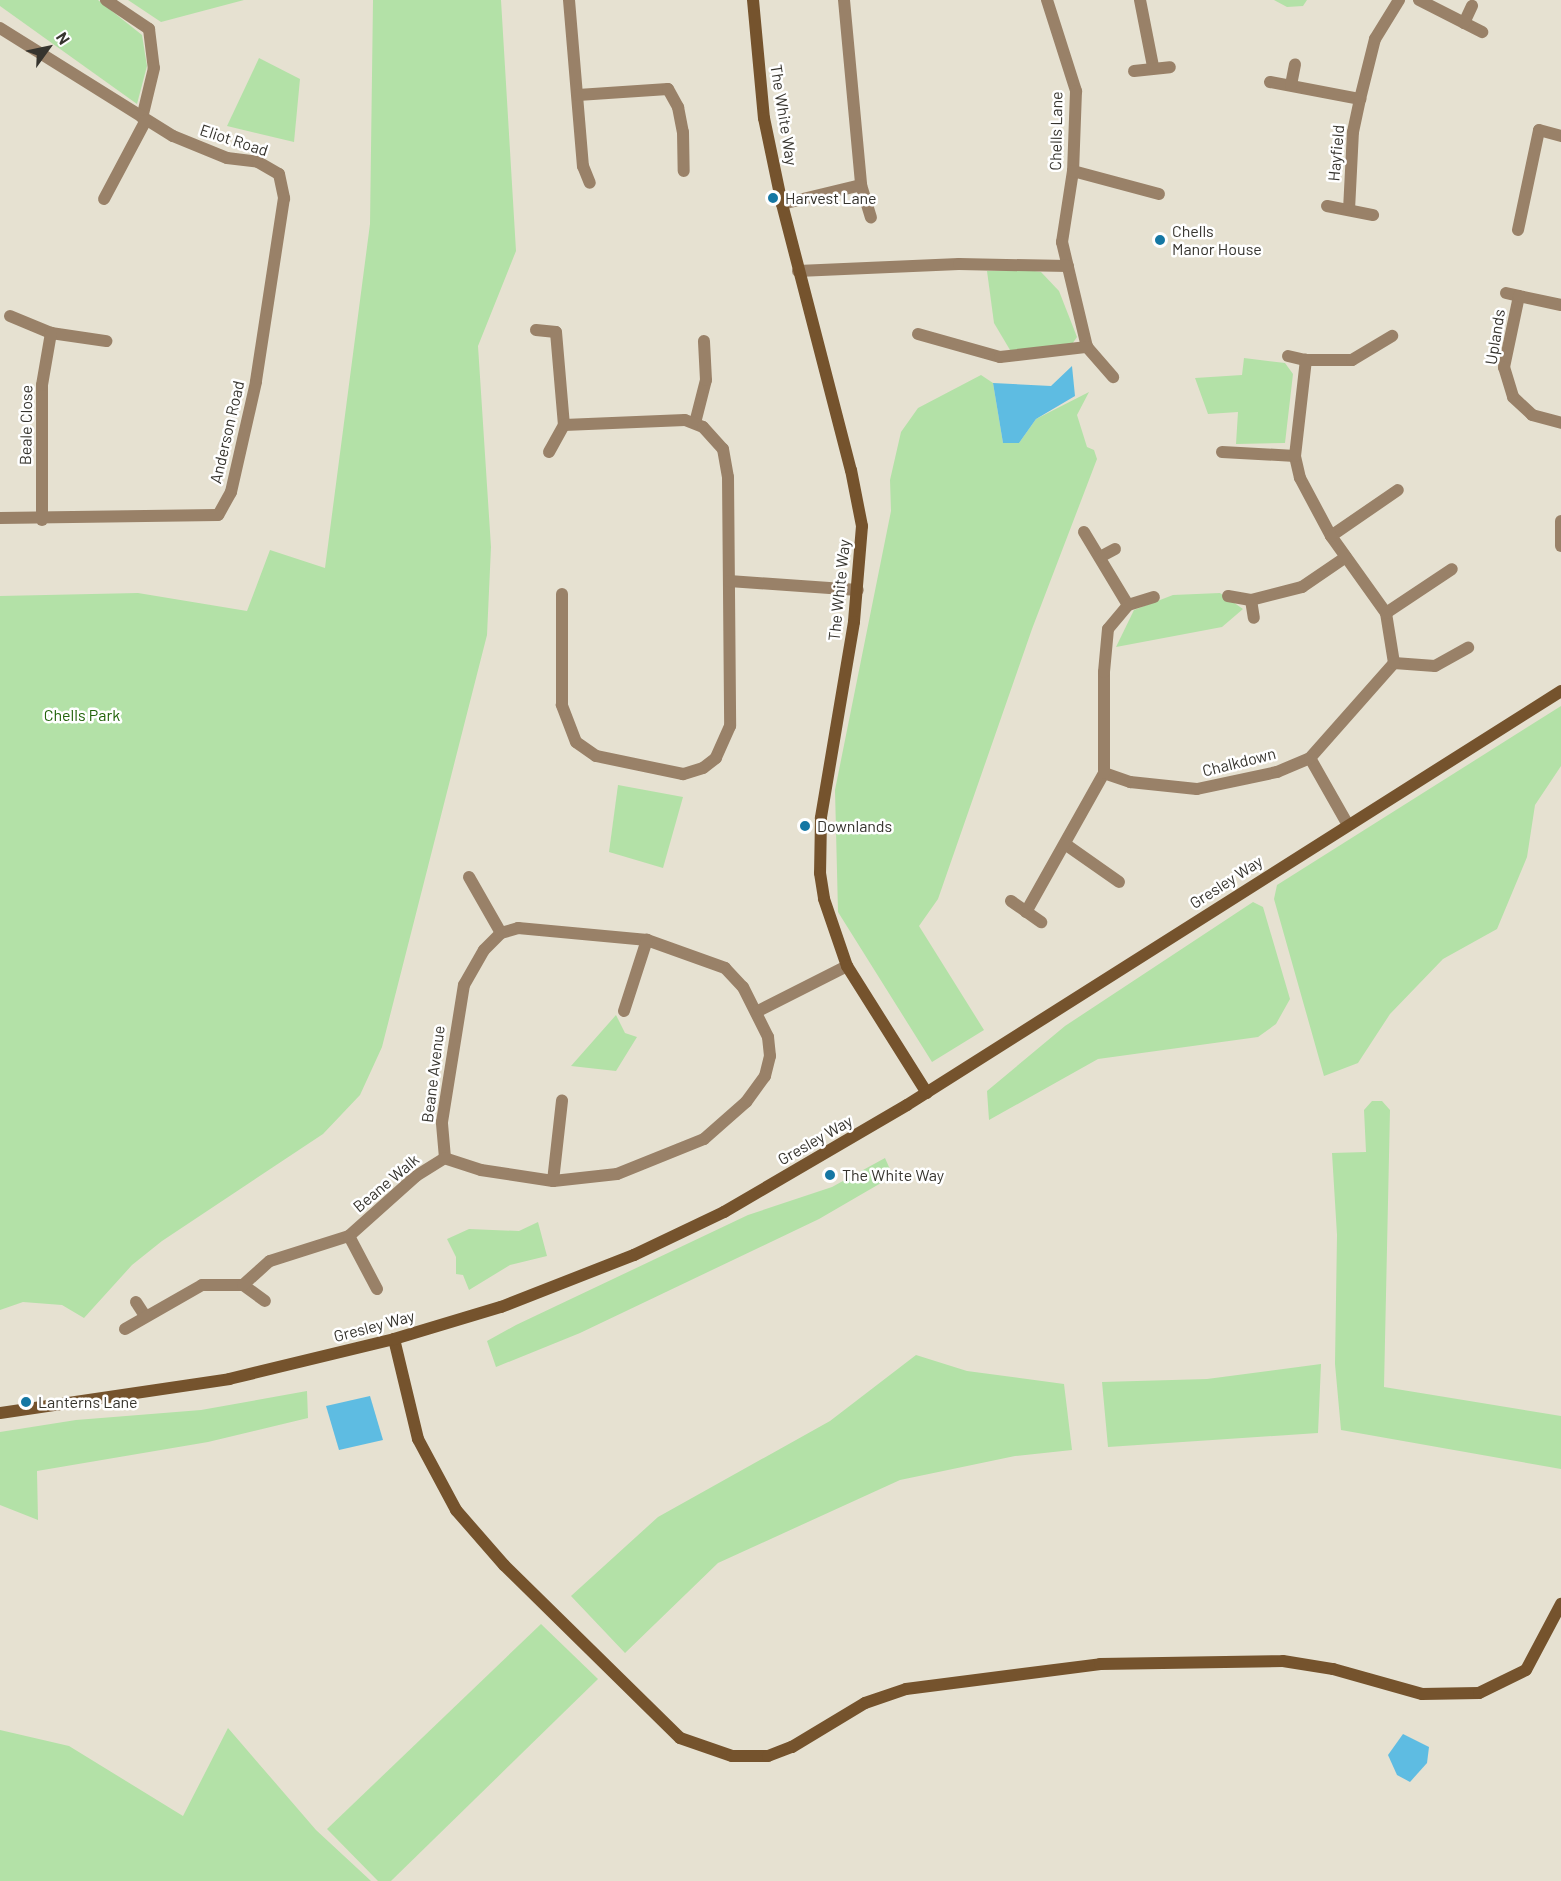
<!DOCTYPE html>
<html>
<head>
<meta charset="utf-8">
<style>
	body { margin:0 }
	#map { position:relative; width:1561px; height:1881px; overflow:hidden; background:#e6e1d1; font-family:Barlow,sans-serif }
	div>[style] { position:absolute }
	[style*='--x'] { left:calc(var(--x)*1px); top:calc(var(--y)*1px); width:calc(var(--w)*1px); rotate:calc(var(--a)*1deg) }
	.green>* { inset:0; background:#b3e1a7 }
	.water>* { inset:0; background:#5ebce2 }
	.street>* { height:12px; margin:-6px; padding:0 6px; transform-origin:6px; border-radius:6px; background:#998168 }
	.secondary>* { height:12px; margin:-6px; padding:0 6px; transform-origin:6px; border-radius:6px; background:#75532d }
	.dots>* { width:16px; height:16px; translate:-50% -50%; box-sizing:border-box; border:3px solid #fff; border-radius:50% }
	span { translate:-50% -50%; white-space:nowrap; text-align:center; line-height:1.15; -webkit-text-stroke:5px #fff; paint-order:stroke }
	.street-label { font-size:16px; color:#36342e }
	.poi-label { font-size:16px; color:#36342e }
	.left { translate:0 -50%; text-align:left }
	.park-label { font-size:16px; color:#22630a }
	.north { position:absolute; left:18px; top:18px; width:60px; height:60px; -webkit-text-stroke:4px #fff; paint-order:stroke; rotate:57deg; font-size:16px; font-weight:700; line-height:24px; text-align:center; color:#36342e }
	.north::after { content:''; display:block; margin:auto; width:21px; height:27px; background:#36342e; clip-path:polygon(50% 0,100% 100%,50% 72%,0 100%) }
</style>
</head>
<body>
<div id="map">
	<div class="green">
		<i style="clip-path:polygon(0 0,98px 0,142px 35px,147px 66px,137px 104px,0 6px)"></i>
		<i style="clip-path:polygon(128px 0,244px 0,161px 22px)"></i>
		<i style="clip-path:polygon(373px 0,501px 0,516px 251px,478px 346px,491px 547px,487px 635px,382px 1047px,360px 1095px,323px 1134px,162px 1241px,132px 1265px,84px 1318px,62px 1305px,23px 1302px,0 1310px,0 596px,138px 593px,247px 611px,270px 550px,325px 568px,370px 224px)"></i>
		<i style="clip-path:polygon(1274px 0,1307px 0,1303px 6px,1287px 7px)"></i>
		<i style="clip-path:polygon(259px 58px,300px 79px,294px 142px,227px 126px)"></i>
		<i style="clip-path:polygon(1028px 270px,1041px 272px,1059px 291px,1077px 337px,1070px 347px,1018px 353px,1010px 350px,994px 323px,987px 271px)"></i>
		<i style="clip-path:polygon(1244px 358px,1285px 363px,1293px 374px,1285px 443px,1236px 444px,1238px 412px,1208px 414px,1195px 378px,1242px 375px)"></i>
		<i style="clip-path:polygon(981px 375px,993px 383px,1003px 443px,1019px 443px,1036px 419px,1089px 392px,1077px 415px,1087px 447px,1094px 450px,1097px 459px,1032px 629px,938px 899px,919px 926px,984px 1030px,932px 1062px,838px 912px,835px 790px,891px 511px,890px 480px,901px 432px,918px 408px)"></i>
		<i style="clip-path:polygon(1220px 593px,1243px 609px,1222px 627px,1116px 647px,1134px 610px,1173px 595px)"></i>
		<i style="clip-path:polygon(1561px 706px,1561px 766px,1535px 805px,1527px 857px,1497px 929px,1443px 959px,1390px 1014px,1358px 1063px,1324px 1076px,1274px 899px,1277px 885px)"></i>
		<i style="clip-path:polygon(618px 785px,683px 797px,663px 868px,609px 852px)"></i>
		<i style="clip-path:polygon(1253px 902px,1263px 907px,1290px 999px,1276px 1024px,1258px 1037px,1098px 1059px,989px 1120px,987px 1091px,1065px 1026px)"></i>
		<i style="clip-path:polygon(616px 1015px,625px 1033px,637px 1037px,616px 1071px,571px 1066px)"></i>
		<i style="clip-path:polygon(1372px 1101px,1382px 1101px,1390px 1110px,1384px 1387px,1561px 1416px,1561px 1469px,1341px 1430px,1335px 1364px,1337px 1235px,1332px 1153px,1366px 1152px,1364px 1110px)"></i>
		<i style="clip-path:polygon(885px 1158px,893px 1176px,819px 1219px,580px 1333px,496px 1367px,487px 1341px,516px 1325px,748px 1215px,832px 1187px)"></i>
		<i style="clip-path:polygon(538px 1222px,547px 1256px,510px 1265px,469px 1290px,463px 1275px,456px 1274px,456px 1257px,447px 1239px,469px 1229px,519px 1231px)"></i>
		<i style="clip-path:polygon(916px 1355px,967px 1371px,1064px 1384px,1072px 1450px,1015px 1456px,900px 1480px,718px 1563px,625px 1653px,571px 1596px,658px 1517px,830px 1421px)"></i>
		<i style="clip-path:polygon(1321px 1364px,1318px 1433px,1108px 1447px,1102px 1382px,1207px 1379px)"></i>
		<i style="clip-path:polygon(307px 1391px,308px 1418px,208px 1442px,37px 1471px,38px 1520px,0 1505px,0 1432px,76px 1420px,201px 1410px)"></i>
		<i style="clip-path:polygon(541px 1624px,598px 1679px,391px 1881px,378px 1881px,327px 1829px)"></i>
		<i style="clip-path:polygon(228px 1728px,316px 1830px,371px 1881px,0 1881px,0 1730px,69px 1746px,183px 1816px)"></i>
	</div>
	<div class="water">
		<i style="clip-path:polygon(1072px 366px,1075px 396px,1036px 419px,1019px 443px,1003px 443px,993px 383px,1051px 386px)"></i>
		<i style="clip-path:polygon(370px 1396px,383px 1440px,339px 1450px,326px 1406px)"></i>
		<i style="clip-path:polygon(1403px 1734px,1429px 1747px,1427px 1763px,1410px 1782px,1397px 1775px,1388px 1755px)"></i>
	</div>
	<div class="street">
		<i style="--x:106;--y:0;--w:52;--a:34"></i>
		<i style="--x:149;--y:29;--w:39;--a:83"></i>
		<i style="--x:154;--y:68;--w:51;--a:103.5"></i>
		<i style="--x:569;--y:0;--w:167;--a:85.2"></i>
		<i style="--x:583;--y:166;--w:18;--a:68"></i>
		<i style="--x:844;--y:0;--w:186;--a:84.7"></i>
		<i style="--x:861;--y:185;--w:34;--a:73"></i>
		<i style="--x:1047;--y:0;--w:96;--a:72.3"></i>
		<i style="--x:1076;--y:91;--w:80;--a:92.1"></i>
		<i style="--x:1073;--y:171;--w:72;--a:98.8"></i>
		<i style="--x:1062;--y:242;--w:108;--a:76.6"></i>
		<i style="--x:1087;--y:347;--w:40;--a:49"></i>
		<i style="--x:1140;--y:0;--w:67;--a:78.9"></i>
		<i style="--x:1419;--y:0;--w:71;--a:26.9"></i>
		<i style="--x:1464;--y:23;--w:19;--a:-65"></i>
		<i style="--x:0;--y:28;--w:204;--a:32"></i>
		<i style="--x:173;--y:136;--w:58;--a:22.2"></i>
		<i style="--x:227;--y:158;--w:31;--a:7"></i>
		<i style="--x:258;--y:162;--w:24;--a:30"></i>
		<i style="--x:279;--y:174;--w:25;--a:78"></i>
		<i style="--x:284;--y:198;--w:186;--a:98.7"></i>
		<i style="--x:256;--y:382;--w:113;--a:102.8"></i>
		<i style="--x:231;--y:492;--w:26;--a:119"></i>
		<i style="--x:218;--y:515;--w:218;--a:179.2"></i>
		<i style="--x:1134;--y:71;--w:36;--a:-6"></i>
		<i style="--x:1270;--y:82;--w:92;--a:10.7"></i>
		<i style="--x:1291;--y:85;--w:21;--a:-79"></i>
		<i style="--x:578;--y:95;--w:90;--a:-3.8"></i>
		<i style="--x:668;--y:89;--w:21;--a:61"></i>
		<i style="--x:678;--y:107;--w:25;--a:79"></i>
		<i style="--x:683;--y:132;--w:39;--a:89"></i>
		<i style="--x:1073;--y:171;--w:89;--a:15"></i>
		<i style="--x:104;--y:199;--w:89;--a:-62"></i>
		<i style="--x:782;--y:204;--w:81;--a:-13.5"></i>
		<i style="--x:1327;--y:206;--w:47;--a:11.1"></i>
		<i style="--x:1349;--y:210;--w:78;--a:-87.1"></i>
		<i style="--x:1353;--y:132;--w:34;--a:-78"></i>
		<i style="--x:1360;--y:99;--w:62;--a:-76"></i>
		<i style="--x:1375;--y:39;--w:46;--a:-58.4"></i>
		<i style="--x:1518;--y:230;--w:102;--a:-78.1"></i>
		<i style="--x:1539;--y:130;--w:23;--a:15"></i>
		<i style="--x:798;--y:271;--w:161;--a:-2.5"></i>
		<i style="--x:959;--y:264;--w:109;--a:1.1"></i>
		<i style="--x:1506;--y:293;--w:13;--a:13"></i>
		<i style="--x:1519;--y:296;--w:73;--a:101.9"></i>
		<i style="--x:1504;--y:367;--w:31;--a:73"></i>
		<i style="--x:1513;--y:397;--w:26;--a:43"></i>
		<i style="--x:1532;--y:415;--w:30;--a:15"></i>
		<i style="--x:1519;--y:296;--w:43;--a:12.1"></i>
		<i style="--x:10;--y:316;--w:44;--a:22.5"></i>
		<i style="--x:51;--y:333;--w:56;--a:8.3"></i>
		<i style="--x:536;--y:330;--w:20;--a:6"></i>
		<i style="--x:556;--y:332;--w:93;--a:85.1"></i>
		<i style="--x:918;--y:334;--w:85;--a:15.7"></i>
		<i style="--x:1000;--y:357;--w:88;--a:-6.6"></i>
		<i style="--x:1288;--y:356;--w:18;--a:13"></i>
		<i style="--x:1306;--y:360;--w:46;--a:0"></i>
		<i style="--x:1352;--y:360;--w:47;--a:-31"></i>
		<i style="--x:695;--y:423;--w:44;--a:-75.7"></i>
		<i style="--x:706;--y:380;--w:39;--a:-93"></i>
		<i style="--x:549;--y:452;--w:31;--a:-61"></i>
		<i style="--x:564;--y:425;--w:121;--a:-2.4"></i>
		<i style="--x:685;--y:420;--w:19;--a:21"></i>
		<i style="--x:703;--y:427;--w:30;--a:48"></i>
		<i style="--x:723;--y:449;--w:28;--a:80"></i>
		<i style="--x:728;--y:477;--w:249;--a:89.5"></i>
		<i style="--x:730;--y:726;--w:35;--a:114"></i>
		<i style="--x:716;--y:758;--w:16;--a:142"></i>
		<i style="--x:703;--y:768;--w:21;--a:163"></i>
		<i style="--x:683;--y:774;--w:89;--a:-168.3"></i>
		<i style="--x:596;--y:756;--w:24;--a:-145"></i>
		<i style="--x:576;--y:742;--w:40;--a:-111"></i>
		<i style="--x:562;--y:705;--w:111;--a:-90"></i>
		<i style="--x:1222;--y:452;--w:73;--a:3.1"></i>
		<i style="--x:42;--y:520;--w:135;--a:-90"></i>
		<i style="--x:42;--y:385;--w:53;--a:-80.2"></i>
		<i style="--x:1561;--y:521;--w:25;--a:90"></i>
		<i style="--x:1084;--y:532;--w:85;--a:58.9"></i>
		<i style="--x:1331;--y:536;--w:81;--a:-34.5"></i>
		<i style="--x:1100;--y:557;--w:17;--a:-28"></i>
		<i style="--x:729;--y:581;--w:129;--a:4"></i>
		<i style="--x:1228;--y:596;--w:23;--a:10"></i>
		<i style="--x:1251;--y:600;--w:53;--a:-14.3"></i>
		<i style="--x:1302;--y:587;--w:53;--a:-34.3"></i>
		<i style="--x:1251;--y:600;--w:18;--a:81"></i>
		<i style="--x:1386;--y:613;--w:79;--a:-33.7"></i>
		<i style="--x:1394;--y:663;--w:41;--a:4.2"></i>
		<i style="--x:1435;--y:666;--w:38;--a:-29"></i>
		<i style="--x:1310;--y:758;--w:75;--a:60.4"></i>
		<i style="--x:1104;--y:773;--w:28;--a:19"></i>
		<i style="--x:1130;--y:782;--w:67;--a:6"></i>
		<i style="--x:1197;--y:789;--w:82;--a:-12"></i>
		<i style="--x:1277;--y:772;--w:36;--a:-23"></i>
		<i style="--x:1310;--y:758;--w:127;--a:-48.5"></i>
		<i style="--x:1394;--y:663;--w:51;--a:-99.1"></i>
		<i style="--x:1386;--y:613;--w:95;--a:-125.5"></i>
		<i style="--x:1331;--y:536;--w:66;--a:-118.1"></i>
		<i style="--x:1300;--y:478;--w:23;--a:-103"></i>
		<i style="--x:1295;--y:456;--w:97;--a:-83.5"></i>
		<i style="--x:1065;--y:844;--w:66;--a:35.1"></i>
		<i style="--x:469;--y:877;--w:64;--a:60.3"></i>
		<i style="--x:1011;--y:901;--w:37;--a:35"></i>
		<i style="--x:1026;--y:912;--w:159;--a:-60.7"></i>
		<i style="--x:1104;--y:773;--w:101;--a:-90"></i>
		<i style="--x:1104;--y:672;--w:43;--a:-84.7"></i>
		<i style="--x:1108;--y:629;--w:31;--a:-50"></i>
		<i style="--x:1128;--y:605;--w:27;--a:-17"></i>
		<i style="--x:518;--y:928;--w:130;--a:5.3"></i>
		<i style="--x:647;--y:940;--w:83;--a:19.7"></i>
		<i style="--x:725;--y:968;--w:26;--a:47"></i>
		<i style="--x:743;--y:987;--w:56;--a:63.4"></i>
		<i style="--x:768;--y:1037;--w:19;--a:84"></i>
		<i style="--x:770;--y:1056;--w:21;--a:104"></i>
		<i style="--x:765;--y:1076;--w:32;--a:126"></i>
		<i style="--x:746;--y:1102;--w:56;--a:138.6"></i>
		<i style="--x:704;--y:1139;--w:94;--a:158.1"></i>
		<i style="--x:617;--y:1174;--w:64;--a:173.8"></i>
		<i style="--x:553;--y:1181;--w:73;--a:-171.3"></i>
		<i style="--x:481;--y:1170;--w:38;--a:-162"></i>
		<i style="--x:445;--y:1158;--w:36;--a:-95"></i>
		<i style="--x:442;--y:1122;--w:139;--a:-80.9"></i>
		<i style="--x:464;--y:985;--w:40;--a:-60.3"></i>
		<i style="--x:484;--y:950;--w:24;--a:-45"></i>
		<i style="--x:501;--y:933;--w:18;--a:-16"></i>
		<i style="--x:624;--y:1011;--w:75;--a:-72.1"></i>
		<i style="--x:758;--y:1011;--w:100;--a:-26.8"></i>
		<i style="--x:553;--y:1181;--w:81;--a:-83.6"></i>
		<i style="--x:349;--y:1236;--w:60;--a:62.2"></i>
		<i style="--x:243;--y:1285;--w:27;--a:36"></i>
		<i style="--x:136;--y:1302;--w:17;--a:57"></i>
		<i style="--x:125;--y:1329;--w:89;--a:-29.7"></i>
		<i style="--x:202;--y:1285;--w:41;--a:0"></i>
		<i style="--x:243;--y:1285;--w:36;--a:-42"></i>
		<i style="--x:270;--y:1261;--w:83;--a:-17.6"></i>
		<i style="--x:349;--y:1236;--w:90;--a:-41.8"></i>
		<i style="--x:416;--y:1176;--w:34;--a:-32"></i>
	</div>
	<div class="secondary">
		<i style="--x:753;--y:0;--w:119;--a:84.7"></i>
		<i style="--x:764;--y:118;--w:88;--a:78.2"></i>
		<i style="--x:782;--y:204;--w:275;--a:75.5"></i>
		<i style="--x:851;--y:470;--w:57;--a:78.9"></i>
		<i style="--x:862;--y:526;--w:96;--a:94.8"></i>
		<i style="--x:854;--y:622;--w:199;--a:99.6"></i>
		<i style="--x:821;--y:818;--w:55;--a:91"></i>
		<i style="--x:820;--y:873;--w:26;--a:81"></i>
		<i style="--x:824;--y:899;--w:71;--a:71.1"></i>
		<i style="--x:847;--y:966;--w:150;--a:57.8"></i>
		<i style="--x:394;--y:1339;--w:103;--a:76.5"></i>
		<i style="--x:418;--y:1439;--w:81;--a:61.8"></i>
		<i style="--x:456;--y:1510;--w:73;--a:48.9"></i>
		<i style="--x:504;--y:1565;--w:247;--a:44.5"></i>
		<i style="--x:680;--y:1738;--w:55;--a:19.1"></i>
		<i style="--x:732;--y:1756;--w:36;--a:0"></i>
		<i style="--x:768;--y:1756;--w:26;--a:-21"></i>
		<i style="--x:792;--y:1747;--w:85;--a:-31.1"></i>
		<i style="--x:865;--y:1703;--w:43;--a:-18.9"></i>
		<i style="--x:906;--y:1689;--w:196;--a:-7.3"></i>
		<i style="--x:1100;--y:1664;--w:183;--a:-0.9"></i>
		<i style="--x:1283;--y:1661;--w:51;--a:9.1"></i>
		<i style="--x:1333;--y:1669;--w:92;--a:15.7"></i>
		<i style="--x:1422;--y:1694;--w:57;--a:-1"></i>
		<i style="--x:1479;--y:1693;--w:52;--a:-26.1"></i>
		<i style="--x:1526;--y:1670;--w:75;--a:-62.1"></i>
		<i style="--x:0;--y:1413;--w:232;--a:-8.4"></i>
		<i style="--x:229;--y:1379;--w:170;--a:-13.6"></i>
		<i style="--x:394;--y:1339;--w:112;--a:-16.7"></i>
		<i style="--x:501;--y:1307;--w:143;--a:-21.4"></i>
		<i style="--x:634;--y:1255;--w:100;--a:-25.5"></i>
		<i style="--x:724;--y:1212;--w:212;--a:-30.3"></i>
		<i style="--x:907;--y:1105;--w:774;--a:-32.33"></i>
	</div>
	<div class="dots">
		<i style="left:773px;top:198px;background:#1577a3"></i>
		<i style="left:1160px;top:240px;background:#1577a3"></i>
		<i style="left:805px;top:826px;background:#1577a3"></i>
		<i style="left:830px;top:1175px;background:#1577a3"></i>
		<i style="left:26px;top:1402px;background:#1577a3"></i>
	</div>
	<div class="street-label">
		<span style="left:784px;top:115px;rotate:81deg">The White Way</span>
		<span style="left:1056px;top:131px;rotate:-89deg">Chells Lane</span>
		<span style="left:234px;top:140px;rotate:18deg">Eliot Road</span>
		<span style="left:1336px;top:153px;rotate:-85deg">Hayfield</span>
		<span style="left:1495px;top:337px;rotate:-81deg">Uplands</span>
		<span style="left:26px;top:425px;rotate:-89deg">Beale Close</span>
		<span style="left:227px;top:432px;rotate:-77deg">Anderson Road</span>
		<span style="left:839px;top:590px;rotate:-84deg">The White Way</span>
		<span style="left:1239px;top:762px;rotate:-14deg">Chalkdown</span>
		<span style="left:1226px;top:882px;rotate:-33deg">Gresley Way</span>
		<span style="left:433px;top:1074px;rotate:-83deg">Beane Avenue</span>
		<span style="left:815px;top:1140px;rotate:-30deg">Gresley Way</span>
		<span style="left:386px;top:1183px;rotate:-40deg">Beane Walk</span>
		<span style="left:374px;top:1326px;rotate:-15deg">Gresley Way</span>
	</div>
	<div class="poi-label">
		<span class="left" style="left:785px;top:198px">Harvest Lane</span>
		<span class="left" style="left:1172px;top:240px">Chells<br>Manor House</span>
		<span class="left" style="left:817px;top:826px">Downlands</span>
		<span class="left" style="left:842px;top:1175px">The White Way</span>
		<span class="left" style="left:38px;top:1402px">Lanterns Lane</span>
	</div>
	<div class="park-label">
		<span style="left:82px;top:715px">Chells Park</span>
	</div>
	<div class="north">N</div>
</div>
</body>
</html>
